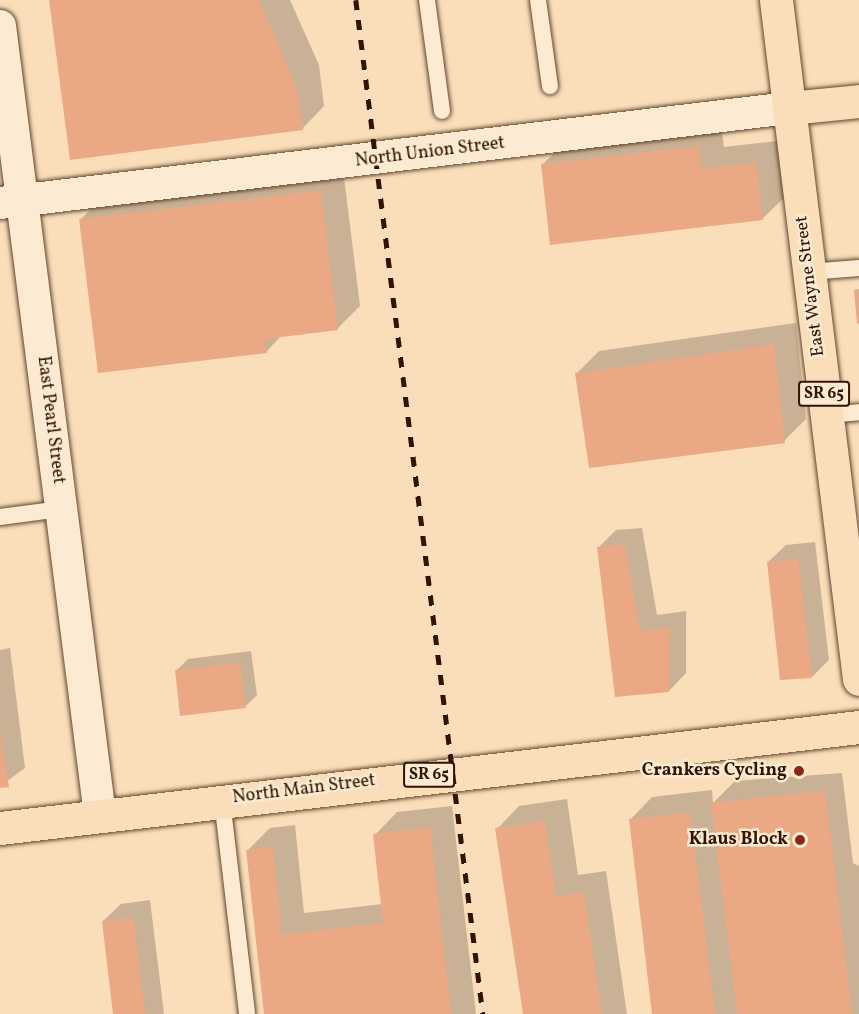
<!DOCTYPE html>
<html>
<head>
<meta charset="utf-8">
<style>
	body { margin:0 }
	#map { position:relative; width:859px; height:1014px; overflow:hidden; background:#fadeb9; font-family:Vollkorn,serif }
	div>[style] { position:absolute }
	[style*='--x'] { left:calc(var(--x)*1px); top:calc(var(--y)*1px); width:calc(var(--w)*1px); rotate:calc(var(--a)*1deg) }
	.shadow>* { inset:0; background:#0003 }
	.building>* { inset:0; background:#eaa885 }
	.roads { filter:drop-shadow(0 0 2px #62462e) drop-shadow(0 0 2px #62462e) }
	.lane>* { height:16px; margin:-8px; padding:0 8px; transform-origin:8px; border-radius:8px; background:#fcead2 }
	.street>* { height:32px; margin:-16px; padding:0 16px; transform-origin:16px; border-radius:16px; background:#fcead2 }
	.primary>* { height:33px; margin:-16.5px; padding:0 16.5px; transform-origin:16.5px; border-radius:16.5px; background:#fadeb9 }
	.rail>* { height:4.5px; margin-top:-2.25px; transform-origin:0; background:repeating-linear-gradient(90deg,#301400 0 10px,transparent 0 20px) }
	.dots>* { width:16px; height:16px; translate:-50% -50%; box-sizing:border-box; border:3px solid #fcead2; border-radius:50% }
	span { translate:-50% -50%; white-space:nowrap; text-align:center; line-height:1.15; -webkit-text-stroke:5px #fcead2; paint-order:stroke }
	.shield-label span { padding:2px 4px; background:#fcead2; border:2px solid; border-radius:4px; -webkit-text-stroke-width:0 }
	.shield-label { font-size:16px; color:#301400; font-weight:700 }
	.street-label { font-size:18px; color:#301400 }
	.poi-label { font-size:18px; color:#301400; font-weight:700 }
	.right { translate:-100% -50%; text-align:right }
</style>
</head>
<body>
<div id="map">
	<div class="shadow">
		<i style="clip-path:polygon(52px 0,290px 0,319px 65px,324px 106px,302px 129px)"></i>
		<i style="clip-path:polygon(721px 124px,724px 147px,778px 141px,785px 197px,762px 219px,542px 165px,565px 143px)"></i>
		<i style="clip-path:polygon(343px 169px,360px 306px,337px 329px,282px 335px,266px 352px,81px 219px,103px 197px)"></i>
		<i style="clip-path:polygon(796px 323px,806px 419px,784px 441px,577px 373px,599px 351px)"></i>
		<i style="clip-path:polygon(642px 528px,657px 615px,686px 611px,686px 673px,669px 691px,598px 548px,616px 530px)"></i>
		<i style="clip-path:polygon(815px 542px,829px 660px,812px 677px,768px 562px,786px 545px)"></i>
		<i style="clip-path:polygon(10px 648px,25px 768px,0 786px,0 650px)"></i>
		<i style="clip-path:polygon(251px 651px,257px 695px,245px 707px,176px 671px,188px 659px)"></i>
		<i style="clip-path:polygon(842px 773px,853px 863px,859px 866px,859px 1014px,654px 1014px,630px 820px,652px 797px,712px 790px,713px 803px,735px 781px)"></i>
		<i style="clip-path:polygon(567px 799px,578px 875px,606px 871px,627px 1014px,525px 1014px,497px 829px,519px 806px)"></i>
		<i style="clip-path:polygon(452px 806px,476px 1014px,266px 1014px,247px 851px,270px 828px,295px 825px,304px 913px,383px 904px,375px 835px,397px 812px)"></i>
		<i style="clip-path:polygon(150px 900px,164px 1014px,115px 1014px,103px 921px,121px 904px)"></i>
	</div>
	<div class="building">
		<i style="clip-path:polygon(49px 0,259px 0,297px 88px,303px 130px,70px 160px)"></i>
		<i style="clip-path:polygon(699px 146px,702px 168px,756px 162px,763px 220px,550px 245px,541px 164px)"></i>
		<i style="clip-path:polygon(321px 190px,338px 330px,265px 339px,267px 353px,98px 373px,79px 219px)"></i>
		<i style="clip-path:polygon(859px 289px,859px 323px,857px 324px,854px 290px)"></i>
		<i style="clip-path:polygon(774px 344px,785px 443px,589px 468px,575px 373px)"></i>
		<i style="clip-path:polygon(625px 544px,640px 631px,669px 628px,669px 692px,615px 697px,597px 547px)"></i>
		<i style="clip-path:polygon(798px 559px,812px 678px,780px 680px,767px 562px)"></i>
		<i style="clip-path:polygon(240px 662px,246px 708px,180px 716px,175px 670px)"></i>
		<i style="clip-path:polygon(0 731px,9px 787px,0 788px)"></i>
		<i style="clip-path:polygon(825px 790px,852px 1014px,737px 1014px,711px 803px)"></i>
		<i style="clip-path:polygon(690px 812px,715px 1014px,652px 1014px,629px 819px)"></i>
		<i style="clip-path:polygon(545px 821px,556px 896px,584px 892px,602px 1014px,523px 1014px,495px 828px)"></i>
		<i style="clip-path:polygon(430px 827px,451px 1014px,264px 1014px,246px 850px,273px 847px,282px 934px,383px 923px,373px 834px)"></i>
		<i style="clip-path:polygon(133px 917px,145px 1014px,113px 1014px,102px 921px)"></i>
	</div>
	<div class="roads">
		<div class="lane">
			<i style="--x:427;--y:0;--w:112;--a:82.3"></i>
			<i style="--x:538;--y:0;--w:87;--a:82.1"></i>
			<i style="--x:809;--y:272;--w:50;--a:-4.6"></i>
			<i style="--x:827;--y:415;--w:32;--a:-5"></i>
			<i style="--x:0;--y:517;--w:62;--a:-7.5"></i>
			<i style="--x:222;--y:800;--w:215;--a:83.3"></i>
		</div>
		<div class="street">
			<i style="--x:0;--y:26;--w:795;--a:82.78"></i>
			<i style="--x:0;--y:203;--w:795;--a:-6.87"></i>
		</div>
		<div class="primary">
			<i style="--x:776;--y:0;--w:684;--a:83.03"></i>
			<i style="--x:789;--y:108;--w:70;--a:-5.7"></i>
			<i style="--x:0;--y:828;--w:865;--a:-6.71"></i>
		</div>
	</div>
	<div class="rail">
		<i style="--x:356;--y:0;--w:1022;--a:82.86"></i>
	</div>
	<div class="dots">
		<i style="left:799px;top:771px;background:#8f2418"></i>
		<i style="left:800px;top:840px;background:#8f2418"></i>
	</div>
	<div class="shield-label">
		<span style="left:824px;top:394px">SR 65</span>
		<span style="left:429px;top:775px">SR 65</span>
	</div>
	<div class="street-label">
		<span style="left:430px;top:153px;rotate:-7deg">North Union Street</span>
		<span style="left:811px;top:286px;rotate:-97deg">East Wayne Street</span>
		<span style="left:50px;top:420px;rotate:83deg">East Pearl Street</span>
		<span style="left:304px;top:790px;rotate:-7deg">North Main Street</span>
	</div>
	<div class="poi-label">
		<span class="right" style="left:787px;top:771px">Crankers Cycling</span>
		<span class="right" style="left:788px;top:840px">Klaus Block</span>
	</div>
</div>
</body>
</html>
